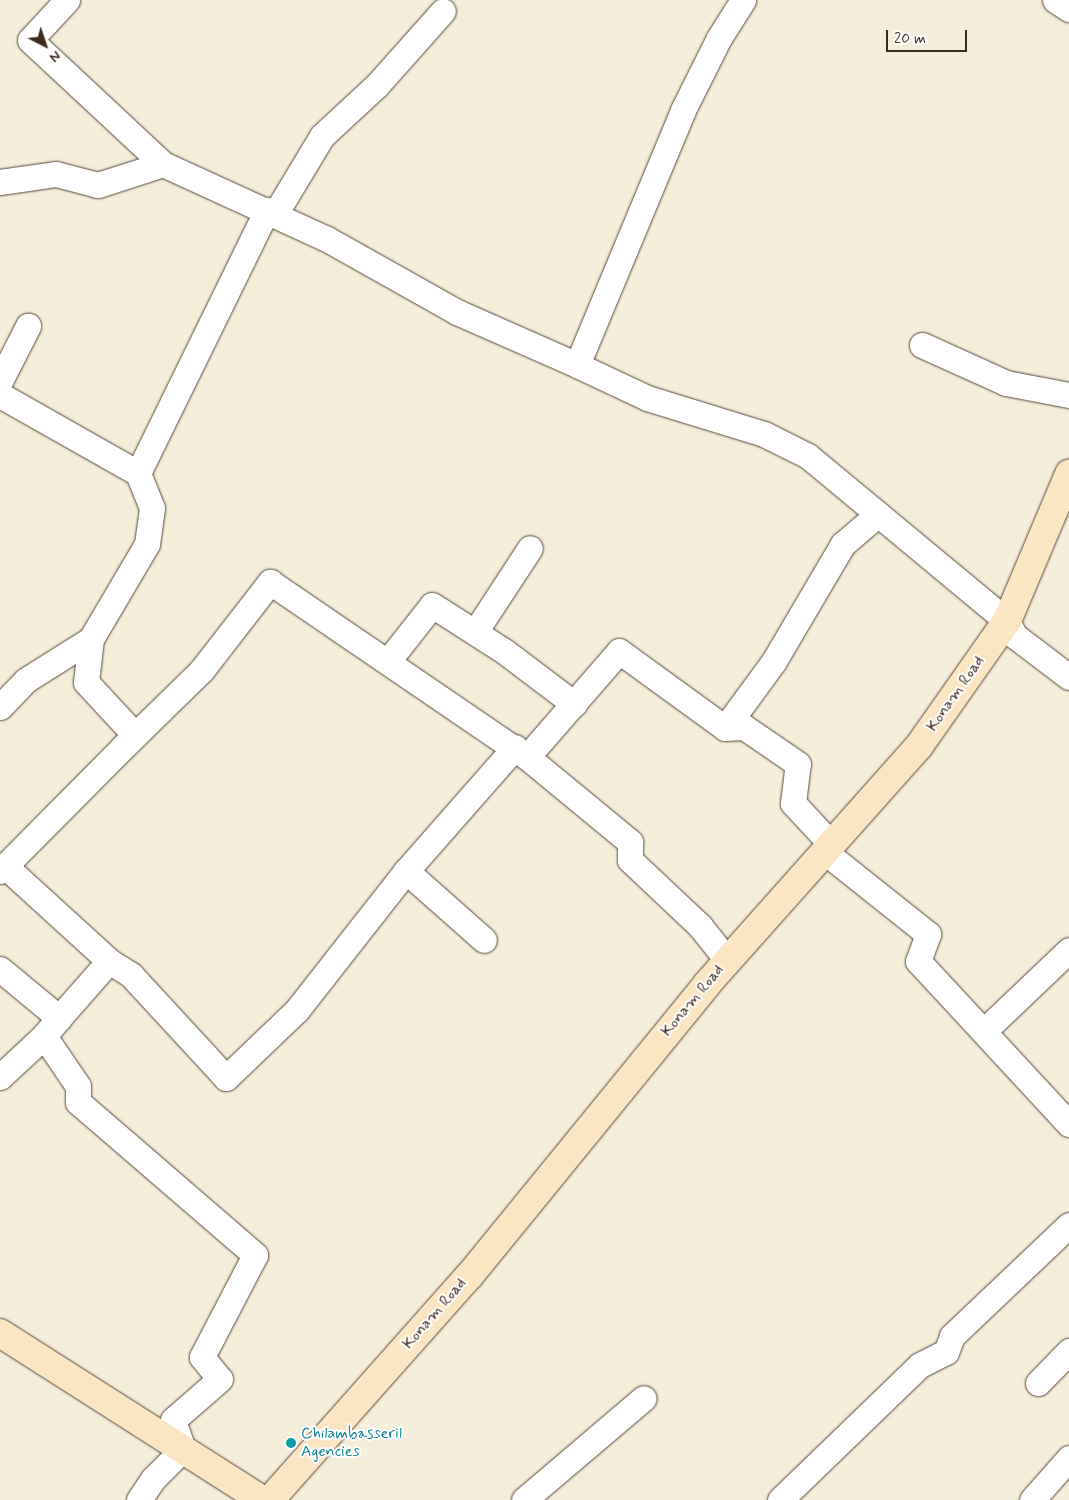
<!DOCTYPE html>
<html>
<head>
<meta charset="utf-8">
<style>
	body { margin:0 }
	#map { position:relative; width:1069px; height:1500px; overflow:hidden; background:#f4eedb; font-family:Mynerve,sans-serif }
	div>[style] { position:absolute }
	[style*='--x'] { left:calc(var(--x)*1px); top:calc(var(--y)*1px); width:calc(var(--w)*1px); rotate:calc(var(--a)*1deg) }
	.roads { filter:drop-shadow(0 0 1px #57473a) drop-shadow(0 0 1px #57473a) }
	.street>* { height:25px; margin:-12.5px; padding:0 12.5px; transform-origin:12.5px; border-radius:12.5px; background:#fff }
	.secondary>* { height:28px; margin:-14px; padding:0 14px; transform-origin:14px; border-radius:14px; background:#fbe6c3 }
	.dots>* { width:14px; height:14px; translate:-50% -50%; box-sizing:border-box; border:2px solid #fff; border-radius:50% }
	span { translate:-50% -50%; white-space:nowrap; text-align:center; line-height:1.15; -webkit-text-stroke:4px #fff; paint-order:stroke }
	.street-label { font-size:16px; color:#3b2a1e }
	.culture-label { font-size:16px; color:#0d838f }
	.left { translate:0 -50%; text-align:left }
	.north { position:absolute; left:20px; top:20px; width:50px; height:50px; -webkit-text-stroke:4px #fff; paint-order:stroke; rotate:139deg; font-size:14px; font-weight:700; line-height:20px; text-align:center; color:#3b2a1e }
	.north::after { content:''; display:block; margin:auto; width:18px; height:22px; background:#3b2a1e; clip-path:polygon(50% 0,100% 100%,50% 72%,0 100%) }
	.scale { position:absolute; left:886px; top:30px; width:81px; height:22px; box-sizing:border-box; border:2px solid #3b2a1e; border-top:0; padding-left:6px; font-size:15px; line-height:18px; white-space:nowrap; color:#3b2a1e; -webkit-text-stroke:4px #fff; paint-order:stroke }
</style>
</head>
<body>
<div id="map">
	<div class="roads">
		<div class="street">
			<i style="--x:67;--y:0;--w:54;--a:132.8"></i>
			<i style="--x:30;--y:40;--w:182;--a:43"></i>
			<i style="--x:1055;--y:0;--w:17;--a:33"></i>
			<i style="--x:0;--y:182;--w:57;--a:-8.1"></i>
			<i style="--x:56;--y:174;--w:43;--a:14.7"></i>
			<i style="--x:98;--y:185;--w:68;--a:-17.9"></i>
			<i style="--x:163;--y:164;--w:180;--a:24.6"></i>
			<i style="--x:327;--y:239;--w:149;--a:29.3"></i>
			<i style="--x:457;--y:312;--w:131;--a:23.8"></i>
			<i style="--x:577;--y:365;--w:276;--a:-67.4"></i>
			<i style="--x:683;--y:110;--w:80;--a:-63.4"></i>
			<i style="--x:719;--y:38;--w:45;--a:-57.7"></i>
			<i style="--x:275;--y:214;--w:91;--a:-58.9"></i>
			<i style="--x:322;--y:136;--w:75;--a:-42.8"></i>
			<i style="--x:377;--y:85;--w:99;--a:-48.3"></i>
			<i style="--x:922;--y:345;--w:92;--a:24.3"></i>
			<i style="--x:1006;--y:383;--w:64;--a:10.8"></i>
			<i style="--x:577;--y:365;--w:77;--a:25.2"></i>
			<i style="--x:647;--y:398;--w:122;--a:17.1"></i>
			<i style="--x:764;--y:434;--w:49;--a:26.6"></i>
			<i style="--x:808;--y:456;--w:259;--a:39.7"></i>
			<i style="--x:1007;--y:621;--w:17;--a:62"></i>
			<i style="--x:1015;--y:636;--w:68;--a:37.2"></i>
			<i style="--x:0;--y:381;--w:62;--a:-63"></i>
			<i style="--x:0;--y:395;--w:159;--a:29.5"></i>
			<i style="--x:475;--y:632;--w:100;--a:-56.8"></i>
			<i style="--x:388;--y:661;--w:71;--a:-51.8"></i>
			<i style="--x:432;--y:605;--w:85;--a:32.6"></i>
			<i style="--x:504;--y:651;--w:88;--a:37.1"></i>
			<i style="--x:0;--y:707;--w:37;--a:-46"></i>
			<i style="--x:26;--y:680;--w:77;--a:-32.2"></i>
			<i style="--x:122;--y:748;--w:110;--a:-44.3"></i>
			<i style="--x:201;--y:671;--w:113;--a:-52.2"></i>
			<i style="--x:270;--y:582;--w:311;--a:34.3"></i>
			<i style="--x:527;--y:757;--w:134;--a:39.5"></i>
			<i style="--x:630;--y:842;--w:18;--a:90"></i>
			<i style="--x:630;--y:860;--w:96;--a:43.3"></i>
			<i style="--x:700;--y:926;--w:43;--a:51.5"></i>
			<i style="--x:527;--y:757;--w:140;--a:-49"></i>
			<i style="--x:619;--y:651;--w:131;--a:36"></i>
			<i style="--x:831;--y:844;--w:56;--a:-132.8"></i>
			<i style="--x:793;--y:803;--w:39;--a:-83"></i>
			<i style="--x:798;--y:764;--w:65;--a:-145.6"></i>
			<i style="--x:744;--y:727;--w:19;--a:177"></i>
			<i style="--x:725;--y:728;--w:83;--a:-53.8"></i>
			<i style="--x:774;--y:661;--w:136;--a:-59.5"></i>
			<i style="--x:843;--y:544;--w:46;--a:-40.6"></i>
			<i style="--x:825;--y:852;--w:132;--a:38.5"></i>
			<i style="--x:928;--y:934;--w:29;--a:110"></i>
			<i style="--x:918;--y:961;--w:222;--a:47.2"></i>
			<i style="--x:5;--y:866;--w:141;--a:42.4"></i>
			<i style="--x:0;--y:871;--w:192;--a:-45.2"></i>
			<i style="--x:135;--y:735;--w:72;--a:-132.8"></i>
			<i style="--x:86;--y:682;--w:43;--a:-83.4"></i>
			<i style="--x:91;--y:639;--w:110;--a:-59.5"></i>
			<i style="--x:147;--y:544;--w:36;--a:-82"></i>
			<i style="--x:152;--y:508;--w:38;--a:-112"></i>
			<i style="--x:138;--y:473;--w:293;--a:-63.9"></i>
			<i style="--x:406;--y:871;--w:104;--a:41.5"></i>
			<i style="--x:0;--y:969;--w:77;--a:39.7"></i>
			<i style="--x:59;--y:1018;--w:23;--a:130"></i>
			<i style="--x:44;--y:1036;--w:60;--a:137"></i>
			<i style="--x:58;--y:1019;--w:77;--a:-48.7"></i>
			<i style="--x:109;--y:961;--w:26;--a:32"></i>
			<i style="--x:131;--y:975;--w:140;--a:47.3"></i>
			<i style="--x:226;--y:1078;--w:98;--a:-43.8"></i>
			<i style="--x:297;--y:1010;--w:177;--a:-51.9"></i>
			<i style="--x:406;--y:871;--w:165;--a:-48.7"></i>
			<i style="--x:984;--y:1031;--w:117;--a:-43.6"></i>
			<i style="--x:44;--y:1036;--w:60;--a:55.8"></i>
			<i style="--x:78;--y:1086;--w:16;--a:90"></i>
			<i style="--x:78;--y:1102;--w:234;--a:40.8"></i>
			<i style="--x:255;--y:1255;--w:115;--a:117.5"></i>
			<i style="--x:202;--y:1357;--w:28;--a:51"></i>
			<i style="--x:220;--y:1379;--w:62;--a:138.9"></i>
			<i style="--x:173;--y:1420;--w:31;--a:71"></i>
			<i style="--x:183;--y:1449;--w:42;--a:135"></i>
			<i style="--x:153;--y:1479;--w:25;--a:124"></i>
			<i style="--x:1038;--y:1383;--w:45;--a:-45.9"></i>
			<i style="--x:524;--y:1500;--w:157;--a:-40.4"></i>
			<i style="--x:780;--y:1500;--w:194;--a:-44"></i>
			<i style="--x:920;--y:1365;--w:29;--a:-27"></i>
			<i style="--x:946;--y:1352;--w:17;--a:-69"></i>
			<i style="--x:952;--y:1336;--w:161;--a:-43.5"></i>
			<i style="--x:1032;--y:1500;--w:56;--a:-48.6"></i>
		</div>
		<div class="secondary">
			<i style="--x:0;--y:1333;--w:311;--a:32.5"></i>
			<i style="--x:270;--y:1500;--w:301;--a:-48.4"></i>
			<i style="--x:470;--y:1275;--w:375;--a:-50.8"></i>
			<i style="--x:707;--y:984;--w:319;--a:-48.3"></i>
			<i style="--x:919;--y:746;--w:153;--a:-54.9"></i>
			<i style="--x:1007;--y:621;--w:160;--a:-67.1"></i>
		</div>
	</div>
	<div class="dots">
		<i style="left:291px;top:1443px;background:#0f9aa8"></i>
	</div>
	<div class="street-label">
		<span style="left:956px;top:694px;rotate:-55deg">Konam Road</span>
		<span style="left:693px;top:1001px;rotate:-50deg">Konam Road</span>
		<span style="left:435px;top:1314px;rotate:-49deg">Konam Road</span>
	</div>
	<div class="culture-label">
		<span class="left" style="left:301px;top:1443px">Chilambasseril<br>Agencies</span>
	</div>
	<div class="north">N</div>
	<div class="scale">20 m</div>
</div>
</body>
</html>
